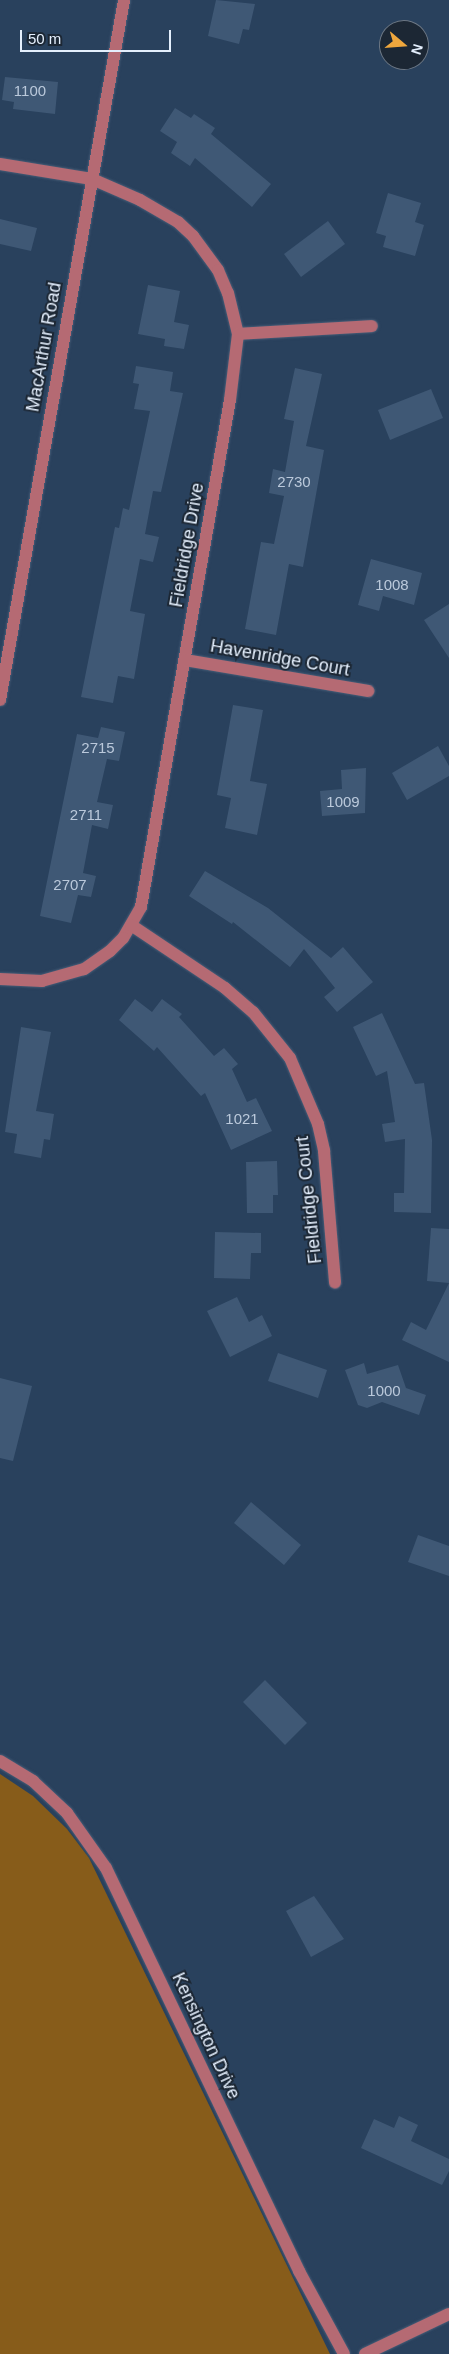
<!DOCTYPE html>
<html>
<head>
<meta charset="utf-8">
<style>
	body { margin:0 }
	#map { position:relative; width:449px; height:2354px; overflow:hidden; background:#29415d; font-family:Helvetica,sans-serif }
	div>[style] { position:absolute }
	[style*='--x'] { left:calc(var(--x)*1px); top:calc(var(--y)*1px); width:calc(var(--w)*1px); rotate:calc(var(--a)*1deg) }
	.green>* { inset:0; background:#875c1a }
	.building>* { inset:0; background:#3f5875 }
	.roads { filter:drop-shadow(0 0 1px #475d77) drop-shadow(0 0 1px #475d77) }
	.minor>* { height:12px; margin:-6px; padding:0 6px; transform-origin:6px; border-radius:6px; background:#b56a73 }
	span { translate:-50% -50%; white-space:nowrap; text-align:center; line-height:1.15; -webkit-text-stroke:4px #1c2734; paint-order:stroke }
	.number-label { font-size:15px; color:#bbc9db }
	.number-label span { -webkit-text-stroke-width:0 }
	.street-label { font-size:18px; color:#e4effd }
	.north { position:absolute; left:379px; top:20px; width:50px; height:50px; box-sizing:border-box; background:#1c2734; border:1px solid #6c7784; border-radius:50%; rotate:108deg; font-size:14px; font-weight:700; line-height:20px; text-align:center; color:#e4effd }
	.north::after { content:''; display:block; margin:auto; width:18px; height:22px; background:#efa73d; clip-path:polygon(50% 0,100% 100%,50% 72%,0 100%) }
	.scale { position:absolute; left:20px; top:30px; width:151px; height:22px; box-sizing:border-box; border:2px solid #e4effd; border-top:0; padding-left:6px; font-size:15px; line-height:18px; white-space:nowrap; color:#e4effd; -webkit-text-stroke:4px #1c2734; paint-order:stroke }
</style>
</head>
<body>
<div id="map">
	<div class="green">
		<i style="clip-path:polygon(0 1774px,33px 1796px,67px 1829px,89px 1858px,330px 2354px,0 2354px)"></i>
	</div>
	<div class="building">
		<i style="clip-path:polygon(216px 0,255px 4px,249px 30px,243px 29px,239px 44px,208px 36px)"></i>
		<i style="clip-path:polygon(5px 77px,58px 82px,55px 114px,13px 109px,14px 102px,2px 100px)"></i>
		<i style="clip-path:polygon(175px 108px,191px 118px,194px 114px,215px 128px,211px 134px,271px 184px,252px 207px,195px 158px,190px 166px,171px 153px,177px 142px,160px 131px)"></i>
		<i style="clip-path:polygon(388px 193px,421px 203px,415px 222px,424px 225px,415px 256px,383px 247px,386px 236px,376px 233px)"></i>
		<i style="clip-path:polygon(0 219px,37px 228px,31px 251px,0 244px)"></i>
		<i style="clip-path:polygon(328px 221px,345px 244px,301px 277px,284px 254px)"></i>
		<i style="clip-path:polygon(148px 285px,180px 291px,174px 322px,189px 325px,184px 349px,164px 346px,165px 339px,138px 334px)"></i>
		<i style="clip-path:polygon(136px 366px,173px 372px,170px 391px,183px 393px,161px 492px,153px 491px,145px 534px,159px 537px,153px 562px,140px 559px,130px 611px,145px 614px,134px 679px,118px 676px,113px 703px,81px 697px,115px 527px,119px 528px,123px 508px,129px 510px,150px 411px,134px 409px,139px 384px,133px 383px)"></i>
		<i style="clip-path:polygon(295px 368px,322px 374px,306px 446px,324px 450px,303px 567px,289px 564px,276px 635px,245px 629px,261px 542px,274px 544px,284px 496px,269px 493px,273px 469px,285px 472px,294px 421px,284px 419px)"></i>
		<i style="clip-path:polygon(431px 389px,443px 418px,390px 440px,378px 410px)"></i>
		<i style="clip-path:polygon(371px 559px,422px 573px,414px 605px,383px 596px,379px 611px,358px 605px)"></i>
		<i style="clip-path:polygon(449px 604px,449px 658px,424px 620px)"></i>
		<i style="clip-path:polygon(233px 705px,263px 710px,250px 781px,267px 784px,257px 835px,225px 828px,231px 798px,217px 795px)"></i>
		<i style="clip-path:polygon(101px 727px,125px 732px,119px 761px,107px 759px,97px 802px,113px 805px,108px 829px,92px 825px,83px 873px,96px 876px,91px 897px,78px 895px,71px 923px,40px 916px,77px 734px,98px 738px)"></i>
		<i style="clip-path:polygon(438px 746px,449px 766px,449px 776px,407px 800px,392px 773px)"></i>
		<i style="clip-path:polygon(366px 768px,365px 813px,322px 816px,320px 791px,342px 789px,341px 770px)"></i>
		<i style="clip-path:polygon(205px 871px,268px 908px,331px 958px,343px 947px,373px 982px,337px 1012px,324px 997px,335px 988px,304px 949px,290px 967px,233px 922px,232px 924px,189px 896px)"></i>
		<i style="clip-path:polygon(135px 999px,152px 1012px,162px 999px,182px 1014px,179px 1017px,214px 1056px,224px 1048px,238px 1064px,232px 1069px,247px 1102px,256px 1098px,272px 1131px,231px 1150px,205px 1093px,201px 1096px,157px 1047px,154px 1051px,119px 1020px)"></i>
		<i style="clip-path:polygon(382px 1013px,415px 1084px,424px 1083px,432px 1140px,431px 1213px,394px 1212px,394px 1193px,404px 1193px,405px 1139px,385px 1142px,382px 1124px,395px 1122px,387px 1071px,376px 1076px,353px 1027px)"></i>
		<i style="clip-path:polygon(21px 1027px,51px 1032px,36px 1111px,54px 1114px,50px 1140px,44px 1139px,41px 1158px,14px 1153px,17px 1134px,5px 1132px)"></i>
		<i style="clip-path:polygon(277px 1161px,278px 1195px,273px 1195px,273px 1213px,247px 1213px,246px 1162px)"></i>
		<i style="clip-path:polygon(431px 1228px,449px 1229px,449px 1283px,427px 1281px)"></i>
		<i style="clip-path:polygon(215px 1232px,261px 1233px,261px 1253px,251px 1253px,250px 1279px,214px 1278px)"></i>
		<i style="clip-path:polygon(449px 1283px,449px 1362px,402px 1340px,411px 1322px,426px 1330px)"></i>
		<i style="clip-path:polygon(237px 1297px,249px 1322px,262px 1315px,272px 1336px,230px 1357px,207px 1311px)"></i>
		<i style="clip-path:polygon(278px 1353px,327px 1370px,318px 1398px,268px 1381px)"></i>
		<i style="clip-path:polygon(364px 1363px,367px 1374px,398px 1365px,406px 1388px,426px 1395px,419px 1415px,382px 1402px,367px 1408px,358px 1405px,345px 1370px)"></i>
		<i style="clip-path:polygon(0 1378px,32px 1386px,13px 1461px,0 1458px)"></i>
		<i style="clip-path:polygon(251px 1502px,301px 1545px,284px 1565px,234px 1523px)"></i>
		<i style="clip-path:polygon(418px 1535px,449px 1546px,449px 1576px,408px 1562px)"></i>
		<i style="clip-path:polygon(265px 1680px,307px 1723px,285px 1745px,243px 1702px)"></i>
		<i style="clip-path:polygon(314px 1896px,344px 1939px,311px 1957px,286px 1911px)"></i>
		<i style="clip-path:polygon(399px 2116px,418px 2125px,411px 2141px,449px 2159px,449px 2171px,442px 2185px,361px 2148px,374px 2119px,394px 2128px)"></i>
	</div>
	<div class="roads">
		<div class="minor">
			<i style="--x:0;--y:164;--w:93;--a:9.3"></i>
			<i style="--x:92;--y:179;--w:52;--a:23.6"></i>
			<i style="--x:140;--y:200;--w:44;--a:30.1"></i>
			<i style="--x:178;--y:222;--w:21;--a:43"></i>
			<i style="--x:193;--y:236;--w:42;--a:53.7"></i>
			<i style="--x:218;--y:270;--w:25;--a:67"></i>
			<i style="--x:228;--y:293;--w:42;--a:76.3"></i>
			<i style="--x:238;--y:334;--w:66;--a:96.9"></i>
			<i style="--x:230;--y:400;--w:515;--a:99.96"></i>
			<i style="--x:141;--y:907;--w:36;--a:120"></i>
			<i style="--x:123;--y:938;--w:18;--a:135"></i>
			<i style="--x:110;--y:951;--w:32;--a:145"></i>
			<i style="--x:84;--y:969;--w:44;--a:164.1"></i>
			<i style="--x:42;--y:981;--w:42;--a:-177.3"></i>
			<i style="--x:238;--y:334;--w:134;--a:-3.4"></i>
			<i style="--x:185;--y:660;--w:186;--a:9.6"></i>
			<i style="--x:0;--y:700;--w:711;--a:-79.95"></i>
			<i style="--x:131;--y:925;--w:113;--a:33.8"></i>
			<i style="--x:225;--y:988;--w:37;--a:41"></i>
			<i style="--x:253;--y:1012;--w:59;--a:51.2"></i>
			<i style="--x:290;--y:1058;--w:72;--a:67"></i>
			<i style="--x:318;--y:1124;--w:28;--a:77"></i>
			<i style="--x:324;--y:1151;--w:132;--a:85.2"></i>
			<i style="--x:0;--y:1761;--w:39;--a:31"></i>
			<i style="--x:33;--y:1781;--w:47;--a:43.3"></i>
			<i style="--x:67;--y:1813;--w:67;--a:54.7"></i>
			<i style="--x:106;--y:1868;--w:447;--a:64.4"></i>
			<i style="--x:299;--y:2271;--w:94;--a:61.5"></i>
			<i style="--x:365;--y:2354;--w:93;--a:-25.5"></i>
		</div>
	</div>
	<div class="number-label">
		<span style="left:30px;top:91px">1100</span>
		<span style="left:294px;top:482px">2730</span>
		<span style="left:392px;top:585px">1008</span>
		<span style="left:98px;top:748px">2715</span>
		<span style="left:343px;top:802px">1009</span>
		<span style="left:86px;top:815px">2711</span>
		<span style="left:70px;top:885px">2707</span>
		<span style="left:242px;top:1119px">1021</span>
		<span style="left:384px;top:1391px">1000</span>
	</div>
	<div class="street-label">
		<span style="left:44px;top:347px;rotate:-80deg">MacArthur Road</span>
		<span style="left:187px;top:545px;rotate:-80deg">Fieldridge Drive</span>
		<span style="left:280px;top:658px;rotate:10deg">Havenridge Court</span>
		<span style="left:309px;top:1200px;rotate:-96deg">Fieldridge Court</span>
		<span style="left:206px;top:2036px;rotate:65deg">Kensington Drive</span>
	</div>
	<div class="north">N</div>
	<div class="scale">50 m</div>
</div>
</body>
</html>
